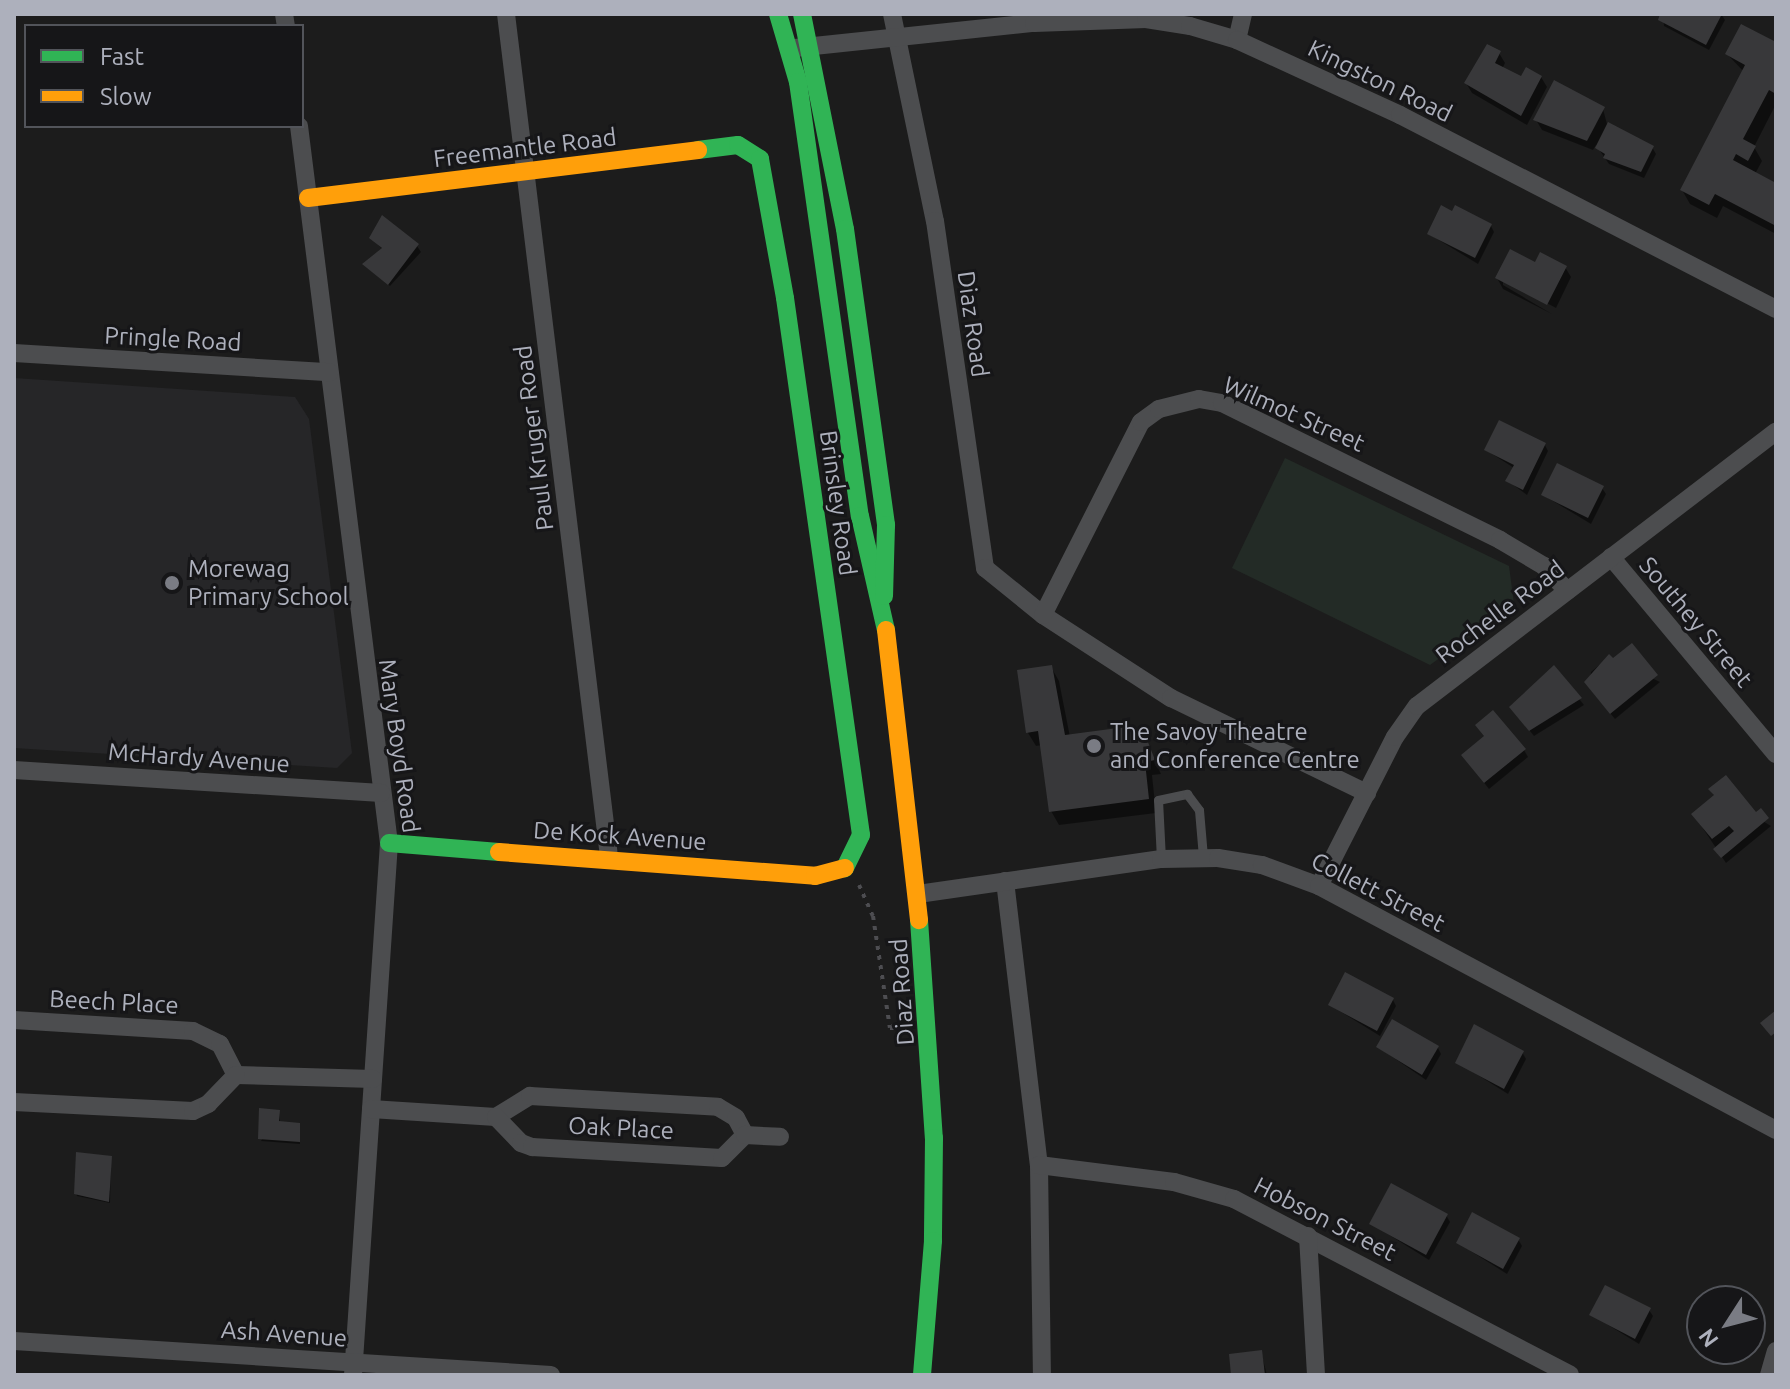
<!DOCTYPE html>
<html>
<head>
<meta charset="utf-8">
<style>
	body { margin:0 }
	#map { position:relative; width:1790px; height:1389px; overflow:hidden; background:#1c1c1c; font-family:Ubuntu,sans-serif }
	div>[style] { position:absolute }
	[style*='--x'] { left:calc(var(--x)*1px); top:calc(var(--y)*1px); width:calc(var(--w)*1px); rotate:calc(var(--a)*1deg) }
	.built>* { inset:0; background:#262628 }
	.green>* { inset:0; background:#232b26 }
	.shadow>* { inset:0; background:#0007 }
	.building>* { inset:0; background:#38383a }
	.path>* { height:4px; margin-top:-2px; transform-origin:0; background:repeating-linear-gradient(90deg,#4d4d51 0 4px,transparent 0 10px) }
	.lane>* { height:9px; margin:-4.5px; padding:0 4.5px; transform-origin:4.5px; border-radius:4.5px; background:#4c4d4f }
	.street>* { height:18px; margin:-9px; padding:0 9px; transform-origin:9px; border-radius:9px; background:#4c4d4f }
	.fast>* { height:18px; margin:-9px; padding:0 9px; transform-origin:9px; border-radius:9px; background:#30b455 }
	.slow>* { height:18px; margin:-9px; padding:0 9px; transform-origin:9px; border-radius:9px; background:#ff9f0a }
	.dots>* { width:22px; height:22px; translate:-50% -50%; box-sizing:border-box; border:4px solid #161618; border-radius:50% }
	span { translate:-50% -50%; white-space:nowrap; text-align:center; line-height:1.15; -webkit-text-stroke:6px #161618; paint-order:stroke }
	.street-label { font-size:24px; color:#adb0bc }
	.poi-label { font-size:24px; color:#adb0bc }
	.left { translate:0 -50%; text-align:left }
	.frame { position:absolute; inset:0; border:16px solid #adb0bc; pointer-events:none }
	.legend { position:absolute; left:24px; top:24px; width:280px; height:104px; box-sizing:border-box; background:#161618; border:2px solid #52545a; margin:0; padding:10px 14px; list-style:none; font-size:24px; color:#adb0bc }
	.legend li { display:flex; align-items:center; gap:16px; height:40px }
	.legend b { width:40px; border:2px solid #52545a }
	.north { position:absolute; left:1686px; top:1285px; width:80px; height:80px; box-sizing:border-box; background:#161618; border:2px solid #52545a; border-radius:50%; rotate:234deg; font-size:22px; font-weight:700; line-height:32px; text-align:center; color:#adb0bc }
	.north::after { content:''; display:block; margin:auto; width:28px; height:36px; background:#7a7c84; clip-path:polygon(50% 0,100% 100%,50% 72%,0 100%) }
</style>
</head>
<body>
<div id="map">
	<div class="built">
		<i style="clip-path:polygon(14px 378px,295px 397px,309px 419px,352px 753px,337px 768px,14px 748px)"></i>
	</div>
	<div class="green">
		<i style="clip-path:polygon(1285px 458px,1509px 566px,1514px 604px,1430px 665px,1232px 568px)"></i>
	</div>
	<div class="shadow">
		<i style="clip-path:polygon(1663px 14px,1721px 14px,1725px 20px,1709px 50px,1664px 26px)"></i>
		<i style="clip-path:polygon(1776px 44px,1776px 104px,1754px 147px,1762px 161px,1755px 174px,1776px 185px,1776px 234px,1723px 206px,1717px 218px,1690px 204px,1682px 190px,1744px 72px,1727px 54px)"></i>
		<i style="clip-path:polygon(1499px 53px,1505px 63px,1502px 69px,1522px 79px,1541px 77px,1547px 87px,1527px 125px,1472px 93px,1466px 83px)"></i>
		<i style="clip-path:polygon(1603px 109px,1607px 124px,1652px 147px,1656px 154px,1644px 178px,1609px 164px,1596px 145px,1593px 150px,1542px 130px,1536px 120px)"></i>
		<i style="clip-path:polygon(1491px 226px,1494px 232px,1478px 264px,1429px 234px)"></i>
		<i style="clip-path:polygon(372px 238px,417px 246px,421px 252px,390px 286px,365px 266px,383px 250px)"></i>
		<i style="clip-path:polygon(1536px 264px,1565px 267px,1571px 277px,1556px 308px,1503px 280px,1503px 285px,1552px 314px,1503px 289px,1497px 278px)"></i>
		<i style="clip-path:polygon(1545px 445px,1548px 451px,1527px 495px,1508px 481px,1514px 468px,1486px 450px)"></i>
		<i style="clip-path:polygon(1602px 488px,1606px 494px,1591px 524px,1543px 495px)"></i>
		<i style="clip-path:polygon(1609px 657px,1660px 682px,1615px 719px,1590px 689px,1591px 672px)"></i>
		<i style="clip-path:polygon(1051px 667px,1059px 681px,1070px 737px,1132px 729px,1139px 740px,1145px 739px,1161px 774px,1152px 775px,1156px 813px,1059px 825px,1051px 811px,1042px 745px,1036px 746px,1028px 733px)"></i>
		<i style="clip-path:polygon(1554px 667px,1584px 705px,1534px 736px,1516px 714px)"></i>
		<i style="clip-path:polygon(1524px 750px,1528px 757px,1489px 789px,1467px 761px)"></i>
		<i style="clip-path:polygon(1711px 790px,1771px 826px,1726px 863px,1698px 821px,1715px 797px)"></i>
		<i style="clip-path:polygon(1393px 1000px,1396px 1006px,1380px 1036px,1330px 1005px)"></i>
		<i style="clip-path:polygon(1378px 1047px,1438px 1048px,1441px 1054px,1426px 1080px)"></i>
		<i style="clip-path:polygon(1522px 1052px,1526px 1059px,1508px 1094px,1457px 1062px)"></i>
		<i style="clip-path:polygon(279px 1111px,280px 1123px,299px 1125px,300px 1144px,261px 1141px)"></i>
		<i style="clip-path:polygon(111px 1158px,110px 1203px,77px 1196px,76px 1193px)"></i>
		<i style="clip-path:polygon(1446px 1215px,1450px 1222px,1429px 1260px,1372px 1224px)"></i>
		<i style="clip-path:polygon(1518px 1239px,1522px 1246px,1507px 1274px,1458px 1243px)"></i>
		<i style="clip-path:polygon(1649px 1310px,1653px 1316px,1639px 1344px,1592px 1315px)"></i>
		<i style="clip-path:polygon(1261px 1352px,1267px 1375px,1233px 1375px)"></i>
	</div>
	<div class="building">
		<i style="clip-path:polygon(1660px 14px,1722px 14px,1706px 45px,1658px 20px)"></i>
		<i style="clip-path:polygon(1741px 24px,1776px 42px,1776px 94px,1769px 90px,1743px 139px,1756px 146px,1748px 161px,1736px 154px,1733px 160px,1776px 183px,1776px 226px,1715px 194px,1709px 205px,1680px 190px,1745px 65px,1725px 54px)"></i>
		<i style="clip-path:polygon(1487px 44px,1501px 51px,1495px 63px,1521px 76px,1526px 67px,1542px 76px,1521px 116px,1464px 83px)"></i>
		<i style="clip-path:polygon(1554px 80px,1605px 107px,1587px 141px,1533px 120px)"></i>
		<i style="clip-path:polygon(1608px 122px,1654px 146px,1641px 172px,1603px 158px,1605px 154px,1595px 148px)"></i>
		<i style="clip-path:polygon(1441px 205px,1452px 211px,1455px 205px,1492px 224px,1475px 258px,1427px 234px)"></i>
		<i style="clip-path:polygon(382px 215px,419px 244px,388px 285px,362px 264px,382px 248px,369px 238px)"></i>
		<i style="clip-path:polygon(1510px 249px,1535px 262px,1540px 252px,1567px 266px,1547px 305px,1495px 278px)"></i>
		<i style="clip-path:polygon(1499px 420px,1546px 443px,1523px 490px,1505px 481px,1514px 465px,1484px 450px)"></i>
		<i style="clip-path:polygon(1557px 463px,1604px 486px,1588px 518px,1541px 495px)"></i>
		<i style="clip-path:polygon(1632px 643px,1658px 675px,1610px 714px,1584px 682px,1609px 654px,1613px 658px)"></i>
		<i style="clip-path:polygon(1052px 665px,1065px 735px,1133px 726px,1135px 739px,1146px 737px,1155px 760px,1145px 762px,1149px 799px,1049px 812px,1038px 731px,1026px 733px,1017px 670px)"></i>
		<i style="clip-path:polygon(1554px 665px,1582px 698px,1529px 731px,1509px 707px)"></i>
		<i style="clip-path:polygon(1493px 710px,1526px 749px,1484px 783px,1461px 755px,1484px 736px,1475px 725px)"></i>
		<i style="clip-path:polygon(1726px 775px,1756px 812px,1761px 808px,1769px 818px,1721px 858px,1713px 849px,1734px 831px,1729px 826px,1712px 839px,1691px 814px,1714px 795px,1708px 789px)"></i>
		<i style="clip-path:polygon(1345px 972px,1394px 998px,1377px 1031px,1328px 1005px)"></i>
		<i style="clip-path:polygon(1776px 1010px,1776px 1032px,1771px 1036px,1760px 1023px)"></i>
		<i style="clip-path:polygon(1392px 1019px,1439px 1046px,1422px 1075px,1376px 1047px)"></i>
		<i style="clip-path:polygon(1474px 1024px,1524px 1051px,1504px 1089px,1455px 1063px)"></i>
		<i style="clip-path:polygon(259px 1108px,280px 1110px,279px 1121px,300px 1123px,300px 1142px,258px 1139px)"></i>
		<i style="clip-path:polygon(76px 1152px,112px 1156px,109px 1202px,74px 1194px)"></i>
		<i style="clip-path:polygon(1391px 1183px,1448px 1214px,1426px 1255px,1369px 1224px)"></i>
		<i style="clip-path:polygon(1472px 1212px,1520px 1238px,1503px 1269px,1456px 1243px)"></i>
		<i style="clip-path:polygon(1605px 1285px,1651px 1308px,1635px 1339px,1589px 1315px)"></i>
		<i style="clip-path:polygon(1262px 1350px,1265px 1375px,1231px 1375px,1229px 1354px)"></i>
	</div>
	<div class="path">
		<i style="--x:859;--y:885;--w:34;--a:66"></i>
		<i style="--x:873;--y:916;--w:113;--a:81.4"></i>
		<i style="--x:890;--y:1028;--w:15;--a:0"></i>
	</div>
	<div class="lane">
		<i style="--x:1161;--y:859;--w:59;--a:-92.9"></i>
		<i style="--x:1158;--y:800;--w:30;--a:-12"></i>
		<i style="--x:1187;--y:794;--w:20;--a:53"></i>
		<i style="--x:1199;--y:810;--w:47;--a:85.1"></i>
	</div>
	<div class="street">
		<i style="--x:284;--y:14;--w:12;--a:81"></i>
		<i style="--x:506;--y:14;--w:849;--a:83.03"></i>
		<i style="--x:892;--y:14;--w:211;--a:78.3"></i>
		<i style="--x:935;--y:221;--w:351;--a:81.8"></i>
		<i style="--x:985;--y:568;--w:75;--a:39"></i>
		<i style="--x:1043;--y:615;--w:153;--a:33"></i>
		<i style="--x:1171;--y:698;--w:218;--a:25.9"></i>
		<i style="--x:1237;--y:40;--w:27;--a:-77"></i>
		<i style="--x:795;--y:48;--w:240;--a:-6"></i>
		<i style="--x:1034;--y:23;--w:112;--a:-2"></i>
		<i style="--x:1146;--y:19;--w:45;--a:9"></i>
		<i style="--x:1190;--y:26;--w:49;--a:16.6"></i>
		<i style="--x:1237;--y:40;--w:179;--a:24.7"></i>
		<i style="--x:1400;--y:115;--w:423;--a:27.3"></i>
		<i style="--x:299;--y:126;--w:723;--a:82.85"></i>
		<i style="--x:389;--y:843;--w:533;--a:93.87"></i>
		<i style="--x:14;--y:353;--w:316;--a:3.5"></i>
		<i style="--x:1611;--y:557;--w:257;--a:50.1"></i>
		<i style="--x:1043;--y:615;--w:216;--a:-63.1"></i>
		<i style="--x:1141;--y:422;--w:22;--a:-36"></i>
		<i style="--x:1159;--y:409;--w:41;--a:-14"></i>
		<i style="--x:1199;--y:399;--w:23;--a:10"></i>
		<i style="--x:1222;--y:403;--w:310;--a:26.2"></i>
		<i style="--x:1500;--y:540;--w:51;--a:30.6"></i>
		<i style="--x:1544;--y:566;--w:34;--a:47"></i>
		<i style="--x:14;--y:770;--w:368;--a:3.6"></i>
		<i style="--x:1005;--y:881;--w:286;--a:83.2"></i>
		<i style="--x:1039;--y:1165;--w:210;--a:89.2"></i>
		<i style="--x:1319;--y:886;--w:167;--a:-63"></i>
		<i style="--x:1395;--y:737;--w:38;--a:-55"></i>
		<i style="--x:1417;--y:706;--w:452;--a:-37.4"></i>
		<i style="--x:918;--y:894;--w:246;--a:-8.2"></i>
		<i style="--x:1161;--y:859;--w:57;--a:-1"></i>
		<i style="--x:1218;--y:858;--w:45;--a:9"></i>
		<i style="--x:1262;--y:865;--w:61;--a:20.2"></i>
		<i style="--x:1319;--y:886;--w:518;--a:28.1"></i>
		<i style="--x:14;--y:1020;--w:179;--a:3.5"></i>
		<i style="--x:193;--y:1031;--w:30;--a:26"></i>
		<i style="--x:220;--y:1044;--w:35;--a:63"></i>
		<i style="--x:236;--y:1075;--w:137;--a:1.7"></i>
		<i style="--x:14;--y:1102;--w:179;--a:2.9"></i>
		<i style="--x:193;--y:1111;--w:17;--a:-25"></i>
		<i style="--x:208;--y:1104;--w:40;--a:-46"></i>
		<i style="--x:371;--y:1109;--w:125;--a:3.7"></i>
		<i style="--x:496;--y:1117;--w:40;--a:-32"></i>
		<i style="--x:530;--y:1096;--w:188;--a:3.3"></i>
		<i style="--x:718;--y:1107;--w:21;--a:31"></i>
		<i style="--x:736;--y:1118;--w:19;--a:62"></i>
		<i style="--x:496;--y:1117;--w:36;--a:46"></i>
		<i style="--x:521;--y:1143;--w:12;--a:20"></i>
		<i style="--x:532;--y:1147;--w:190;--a:3.3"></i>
		<i style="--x:722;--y:1158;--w:33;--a:-45"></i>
		<i style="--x:745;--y:1135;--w:35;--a:3"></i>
		<i style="--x:1039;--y:1165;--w:136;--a:7.2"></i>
		<i style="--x:1174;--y:1182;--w:62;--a:15.8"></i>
		<i style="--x:1234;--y:1199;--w:379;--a:27.6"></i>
		<i style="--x:1308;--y:1236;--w:139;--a:86.7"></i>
		<i style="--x:14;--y:1341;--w:538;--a:3.62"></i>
		<i style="--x:1769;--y:1375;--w:25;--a:-74"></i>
	</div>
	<div class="fast">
		<i style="--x:778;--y:14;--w:71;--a:73.6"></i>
		<i style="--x:798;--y:82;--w:438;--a:81.9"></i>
		<i style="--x:860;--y:516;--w:117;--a:77.2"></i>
		<i style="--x:802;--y:14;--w:219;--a:78.7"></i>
		<i style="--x:845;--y:229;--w:299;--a:82.1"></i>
		<i style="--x:886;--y:525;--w:71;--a:91.6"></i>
		<i style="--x:698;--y:150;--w:40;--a:-7.1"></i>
		<i style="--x:738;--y:145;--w:26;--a:32"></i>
		<i style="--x:760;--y:159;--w:141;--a:79.8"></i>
		<i style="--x:785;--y:298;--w:542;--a:81.94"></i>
		<i style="--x:861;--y:835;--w:37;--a:116"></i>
		<i style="--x:389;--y:843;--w:110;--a:4.7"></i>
		<i style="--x:919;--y:920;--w:219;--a:86.1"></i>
		<i style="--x:934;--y:1138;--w:103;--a:90.6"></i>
		<i style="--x:933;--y:1241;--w:134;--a:94.7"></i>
	</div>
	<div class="slow">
		<i style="--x:308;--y:198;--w:393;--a:-7"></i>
		<i style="--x:886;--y:630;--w:292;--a:83.5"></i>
		<i style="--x:499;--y:852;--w:317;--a:4.3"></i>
		<i style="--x:815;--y:876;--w:31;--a:-15"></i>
	</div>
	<div class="dots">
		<i style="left:172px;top:583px;background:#7a7c84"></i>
		<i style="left:1094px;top:746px;background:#7a7c84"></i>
	</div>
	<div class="street-label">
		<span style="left:1380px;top:81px;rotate:26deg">Kingston Road</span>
		<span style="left:525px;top:148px;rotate:-7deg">Freemantle Road</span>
		<span style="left:973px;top:324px;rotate:82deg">Diaz Road</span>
		<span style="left:173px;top:339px;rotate:3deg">Pringle Road</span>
		<span style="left:1294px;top:414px;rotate:24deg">Wilmot Street</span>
		<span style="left:534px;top:438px;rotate:-97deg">Paul Kruger Road</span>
		<span style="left:838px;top:503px;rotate:82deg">Brinsley Road</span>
		<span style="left:1500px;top:612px;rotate:-37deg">Rochelle Road</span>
		<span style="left:1696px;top:622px;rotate:50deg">Southey Street</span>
		<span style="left:399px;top:746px;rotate:82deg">Mary Boyd Road</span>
		<span style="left:199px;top:758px;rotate:4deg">McHardy Avenue</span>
		<span style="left:620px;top:836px;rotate:4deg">De Kock Avenue</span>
		<span style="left:1378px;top:892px;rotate:27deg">Collett Street</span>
		<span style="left:902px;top:992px;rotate:-94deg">Diaz Road</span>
		<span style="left:114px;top:1002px;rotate:3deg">Beech Place</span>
		<span style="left:621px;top:1128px;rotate:3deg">Oak Place</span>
		<span style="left:1325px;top:1219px;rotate:27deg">Hobson Street</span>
		<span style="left:284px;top:1334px;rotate:4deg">Ash Avenue</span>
	</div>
	<div class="poi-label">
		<span class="left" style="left:188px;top:583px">Morewag<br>Primary School</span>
		<span class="left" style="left:1110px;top:746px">The Savoy Theatre<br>and Conference Centre</span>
	</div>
	<div class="frame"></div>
	<ul class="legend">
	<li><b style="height:10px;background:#30b455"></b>Fast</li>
	<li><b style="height:10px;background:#ff9f0a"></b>Slow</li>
	</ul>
	<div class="north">N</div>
</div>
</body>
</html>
